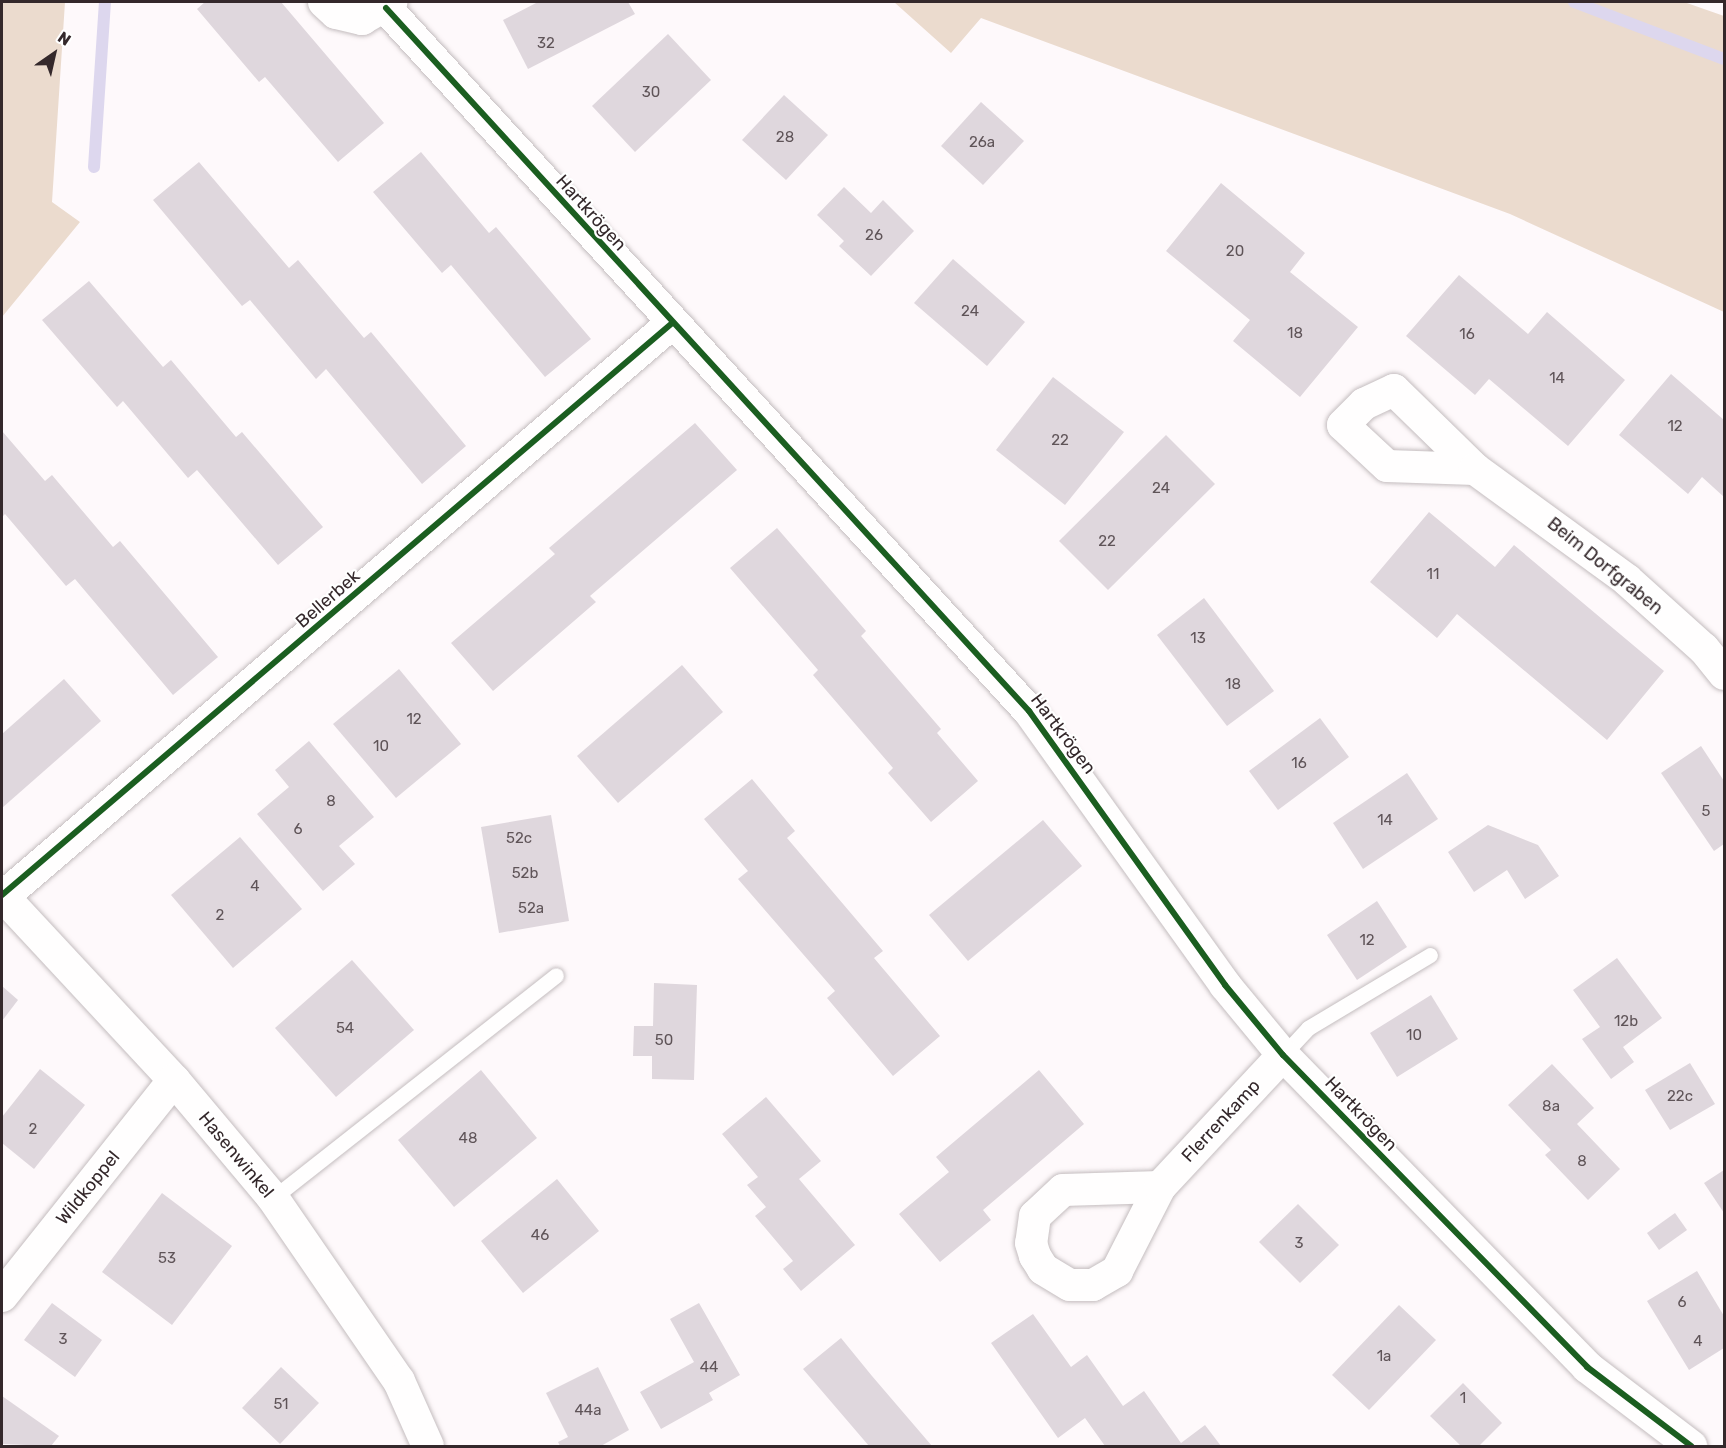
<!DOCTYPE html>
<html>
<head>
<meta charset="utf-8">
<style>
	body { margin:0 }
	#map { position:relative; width:1726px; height:1448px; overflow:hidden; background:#fef9fb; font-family:Rubik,sans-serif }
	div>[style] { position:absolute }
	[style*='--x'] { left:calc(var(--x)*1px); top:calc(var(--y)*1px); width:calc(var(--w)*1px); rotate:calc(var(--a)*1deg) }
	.green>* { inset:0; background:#ebdbce }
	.stream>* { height:12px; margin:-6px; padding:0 6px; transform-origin:6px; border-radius:6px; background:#ddd7ee }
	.building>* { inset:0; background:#dfd7dd }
	.roads { filter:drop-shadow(0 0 2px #c4bdbf) drop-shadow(0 0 2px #c4bdbf) }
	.lane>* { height:15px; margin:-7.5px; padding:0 7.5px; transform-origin:7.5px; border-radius:7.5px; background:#fffefe }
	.street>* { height:32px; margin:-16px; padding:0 16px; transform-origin:16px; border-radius:16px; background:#fffefe }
	.cycleway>* { height:6px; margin:-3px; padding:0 3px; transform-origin:3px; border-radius:3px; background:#1b5e20 }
	span { translate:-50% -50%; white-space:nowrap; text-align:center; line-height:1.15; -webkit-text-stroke:4.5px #fff; paint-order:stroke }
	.number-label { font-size:15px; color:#5f5458 }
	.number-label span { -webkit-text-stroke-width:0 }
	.street-label { font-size:18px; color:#34282b }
	.frame { position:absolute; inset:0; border:3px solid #34282b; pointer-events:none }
	.north { position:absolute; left:24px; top:24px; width:60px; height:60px; -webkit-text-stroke:4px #fff; paint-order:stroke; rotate:34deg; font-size:16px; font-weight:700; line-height:24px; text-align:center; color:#34282b }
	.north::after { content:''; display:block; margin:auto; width:21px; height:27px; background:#34282b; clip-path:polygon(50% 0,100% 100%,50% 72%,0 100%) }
</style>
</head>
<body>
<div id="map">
	<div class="green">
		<i style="clip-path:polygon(2px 2px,65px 2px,52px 202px,80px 222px,2px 317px)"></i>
		<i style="clip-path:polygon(894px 2px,1684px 2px,1724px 16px,1724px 312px,1510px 214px,981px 18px,951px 53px)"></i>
	</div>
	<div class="stream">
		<i style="--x:1574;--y:2;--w:160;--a:20.8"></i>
		<i style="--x:94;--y:167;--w:165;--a:-86.2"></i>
	</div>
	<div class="building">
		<i style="clip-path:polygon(205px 2px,281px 2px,384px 123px,338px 162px,265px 77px,259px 82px,197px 9px)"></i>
		<i style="clip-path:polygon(538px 2px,628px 2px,635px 14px,528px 69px,503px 20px)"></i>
		<i style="clip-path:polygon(668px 34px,711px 80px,635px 152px,592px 106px)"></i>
		<i style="clip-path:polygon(784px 95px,828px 135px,786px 180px,742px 140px)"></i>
		<i style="clip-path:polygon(981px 102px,1024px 141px,983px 185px,941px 146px)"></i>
		<i style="clip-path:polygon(421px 152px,489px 233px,496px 227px,591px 339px,545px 377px,451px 265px,442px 273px,373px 192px)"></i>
		<i style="clip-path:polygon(199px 162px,289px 268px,298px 260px,364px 338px,371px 332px,466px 446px,422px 484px,326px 369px,316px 379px,250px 300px,242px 306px,153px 200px)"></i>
		<i style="clip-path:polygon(1221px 183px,1305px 253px,1290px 272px,1358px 327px,1300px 397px,1233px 341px,1250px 320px,1166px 251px)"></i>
		<i style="clip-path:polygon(844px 187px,871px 213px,883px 200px,914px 231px,871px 276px,839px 246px,844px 241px,817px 215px)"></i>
		<i style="clip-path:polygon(953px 259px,1025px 322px,987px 366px,914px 303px)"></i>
		<i style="clip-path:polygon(1459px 275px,1528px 334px,1547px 312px,1625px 380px,1568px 446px,1489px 379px,1475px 395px,1406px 336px)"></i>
		<i style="clip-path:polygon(89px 281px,163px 367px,171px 360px,236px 437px,242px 432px,323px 527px,278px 565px,197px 470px,188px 478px,123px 401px,117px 407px,42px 320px)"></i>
		<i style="clip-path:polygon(1671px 374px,1724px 420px,1724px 497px,1702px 477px,1688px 494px,1619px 435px)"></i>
		<i style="clip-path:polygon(1053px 377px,1124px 432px,1065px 505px,996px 450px)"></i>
		<i style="clip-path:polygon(695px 423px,737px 470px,590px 596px,596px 602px,493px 691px,451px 643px,555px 554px,549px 548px)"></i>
		<i style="clip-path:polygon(2px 431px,45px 481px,52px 475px,113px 547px,120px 541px,218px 657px,173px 695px,75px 579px,66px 586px,5px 514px,2px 517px)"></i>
		<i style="clip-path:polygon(1166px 435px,1215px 484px,1108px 590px,1059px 541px)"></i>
		<i style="clip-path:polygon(1429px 512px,1495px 567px,1514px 545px,1664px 671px,1607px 740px,1457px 614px,1437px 638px,1370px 582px)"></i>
		<i style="clip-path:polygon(777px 528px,866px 631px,861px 636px,941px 729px,937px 733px,978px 781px,931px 822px,888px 773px,893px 768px,813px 675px,818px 670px,730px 568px)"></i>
		<i style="clip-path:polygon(1204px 598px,1274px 691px,1227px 726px,1157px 635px)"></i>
		<i style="clip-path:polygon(682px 665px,723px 712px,618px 803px,577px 756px)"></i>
		<i style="clip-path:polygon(399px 669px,461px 744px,396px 798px,333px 724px)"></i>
		<i style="clip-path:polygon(64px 679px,101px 721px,2px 808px,2px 734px)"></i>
		<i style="clip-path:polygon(1320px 718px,1349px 757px,1278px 810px,1249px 771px)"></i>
		<i style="clip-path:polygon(309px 741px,374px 817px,339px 846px,355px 864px,323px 891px,257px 814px,289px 787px,275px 770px)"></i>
		<i style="clip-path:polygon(1701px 746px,1724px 781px,1724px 844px,1714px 851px,1661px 773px)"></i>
		<i style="clip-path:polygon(1407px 773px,1438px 819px,1363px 869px,1333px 823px)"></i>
		<i style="clip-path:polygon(752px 779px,795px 831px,787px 838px,883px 951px,874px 958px,940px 1036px,893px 1076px,827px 998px,835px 991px,738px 879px,748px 871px,704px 819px)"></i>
		<i style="clip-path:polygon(551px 815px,569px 921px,499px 933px,481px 827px)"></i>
		<i style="clip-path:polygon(1043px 820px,1082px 866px,968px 961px,929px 915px)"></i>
		<i style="clip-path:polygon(1488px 825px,1538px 845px,1559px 876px,1525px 899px,1507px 870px,1474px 892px,1448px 852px)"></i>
		<i style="clip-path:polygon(240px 837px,302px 909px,233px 968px,171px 895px)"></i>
		<i style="clip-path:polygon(1377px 901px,1407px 947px,1357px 980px,1327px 935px)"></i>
		<i style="clip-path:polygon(1617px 958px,1662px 1018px,1623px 1047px,1634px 1062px,1611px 1079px,1582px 1039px,1600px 1027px,1573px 990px)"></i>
		<i style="clip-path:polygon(352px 960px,414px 1030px,336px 1097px,275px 1028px)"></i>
		<i style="clip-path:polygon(654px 983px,697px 985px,694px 1080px,652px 1079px,652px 1056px,633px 1056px,634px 1026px,653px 1026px)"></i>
		<i style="clip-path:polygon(2px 986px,18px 1000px,2px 1021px)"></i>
		<i style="clip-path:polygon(1431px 995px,1458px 1039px,1397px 1077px,1370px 1033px)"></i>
		<i style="clip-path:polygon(1690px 1063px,1715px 1104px,1670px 1130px,1645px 1090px)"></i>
		<i style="clip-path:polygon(1552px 1064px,1594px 1108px,1577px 1124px,1620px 1169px,1588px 1200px,1545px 1155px,1551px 1150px,1508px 1105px)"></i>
		<i style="clip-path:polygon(40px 1069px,85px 1105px,34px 1169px,2px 1143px,2px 1117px)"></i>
		<i style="clip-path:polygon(481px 1070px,537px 1138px,454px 1207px,398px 1140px)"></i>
		<i style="clip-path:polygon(1039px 1070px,1084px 1124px,983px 1210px,991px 1220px,940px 1262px,899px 1214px,949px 1172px,936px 1157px)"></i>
		<i style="clip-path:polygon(766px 1097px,821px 1161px,799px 1179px,855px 1245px,801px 1291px,783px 1269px,793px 1261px,755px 1216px,766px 1207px,747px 1185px,758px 1177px,722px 1134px)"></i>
		<i style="clip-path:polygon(1724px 1170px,1724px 1213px,1704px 1183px)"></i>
		<i style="clip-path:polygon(557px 1179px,599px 1231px,523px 1293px,481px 1241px)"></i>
		<i style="clip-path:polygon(162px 1193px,232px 1246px,172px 1325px,102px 1272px)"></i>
		<i style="clip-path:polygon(1298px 1204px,1339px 1245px,1300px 1283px,1259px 1242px)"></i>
		<i style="clip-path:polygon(1675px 1213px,1687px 1230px,1659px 1250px,1647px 1233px)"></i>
		<i style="clip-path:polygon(1697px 1271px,1724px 1316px,1724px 1348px,1689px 1370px,1647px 1301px)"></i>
		<i style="clip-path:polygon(52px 1303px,102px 1340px,75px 1377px,24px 1340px)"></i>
		<i style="clip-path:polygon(699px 1303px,740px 1375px,709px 1393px,713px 1400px,661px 1429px,640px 1392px,694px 1362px,670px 1319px)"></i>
		<i style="clip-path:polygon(1399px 1305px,1436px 1340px,1369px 1410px,1332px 1375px)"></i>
		<i style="clip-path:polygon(1033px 1314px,1071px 1367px,1087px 1355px,1123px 1406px,1144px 1391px,1181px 1443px,1205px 1425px,1221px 1446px,1105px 1446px,1085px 1418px,1058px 1438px,991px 1343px)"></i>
		<i style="clip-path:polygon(841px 1338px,872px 1376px,932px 1446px,869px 1446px,803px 1369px)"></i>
		<i style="clip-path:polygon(281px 1367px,319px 1403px,280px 1444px,242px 1408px)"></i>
		<i style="clip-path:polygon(598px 1367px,629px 1430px,601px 1446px,560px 1446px,558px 1442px,568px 1437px,546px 1393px)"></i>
		<i style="clip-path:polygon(1463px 1383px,1502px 1423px,1479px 1446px,1461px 1446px,1430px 1416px)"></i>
		<i style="clip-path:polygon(2px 1396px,59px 1436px,51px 1446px,2px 1444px)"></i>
	</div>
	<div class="roads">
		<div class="lane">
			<i style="--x:1283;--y:1055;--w:37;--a:-47"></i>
			<i style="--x:1308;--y:1028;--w:142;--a:-30.9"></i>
			<i style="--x:273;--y:1198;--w:360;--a:-38.2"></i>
		</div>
		<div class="street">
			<i style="--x:324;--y:2;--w:16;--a:43"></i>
			<i style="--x:336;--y:13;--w:27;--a:13"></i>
			<i style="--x:362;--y:19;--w:34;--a:-30"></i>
			<i style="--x:386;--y:8;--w:953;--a:47.55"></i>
			<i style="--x:1029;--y:711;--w:337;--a:54.4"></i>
			<i style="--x:1225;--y:985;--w:91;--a:50.4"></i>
			<i style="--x:1283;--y:1055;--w:436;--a:45.7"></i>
			<i style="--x:1587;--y:1367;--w:131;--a:37.2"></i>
			<i style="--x:1475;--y:469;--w:88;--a:-178"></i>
			<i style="--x:1387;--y:466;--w:60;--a:-137"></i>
			<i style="--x:1343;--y:425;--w:30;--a:-45"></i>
			<i style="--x:1364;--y:404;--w:33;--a:-25"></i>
			<i style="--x:1394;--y:390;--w:113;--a:44.3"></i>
			<i style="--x:1475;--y:469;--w:188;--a:36.1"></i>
			<i style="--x:1627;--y:580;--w:103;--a:41.9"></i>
			<i style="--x:1704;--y:649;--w:32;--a:51"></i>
			<i style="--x:2;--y:895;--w:253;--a:47.1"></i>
			<i style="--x:174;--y:1080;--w:154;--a:50"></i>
			<i style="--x:273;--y:1198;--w:222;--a:55.5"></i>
			<i style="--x:399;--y:1381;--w:71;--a:66"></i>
			<i style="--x:3;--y:897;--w:880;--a:-40.62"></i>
			<i style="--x:1160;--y:1187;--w:97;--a:178.2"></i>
			<i style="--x:1063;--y:1190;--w:38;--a:137"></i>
			<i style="--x:1035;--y:1216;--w:27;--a:98"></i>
			<i style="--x:1031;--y:1243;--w:14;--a:73"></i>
			<i style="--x:1035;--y:1256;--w:15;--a:58"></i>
			<i style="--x:1043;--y:1269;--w:31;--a:31"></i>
			<i style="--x:1070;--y:1285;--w:23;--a:0"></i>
			<i style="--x:1093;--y:1285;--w:28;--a:-30"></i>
			<i style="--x:1117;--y:1271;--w:94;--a:-62.9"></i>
			<i style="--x:1160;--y:1187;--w:180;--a:-47"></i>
			<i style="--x:2;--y:1296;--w:276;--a:-51.5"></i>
		</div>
	</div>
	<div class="cycleway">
		<i style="--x:386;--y:8;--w:953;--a:47.55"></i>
		<i style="--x:1029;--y:711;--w:337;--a:54.4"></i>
		<i style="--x:1225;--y:985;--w:91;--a:50.4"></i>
		<i style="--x:1283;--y:1055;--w:436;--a:45.7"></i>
		<i style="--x:1587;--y:1367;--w:131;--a:37.2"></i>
		<i style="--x:2;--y:895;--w:880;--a:-40.48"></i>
	</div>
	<div class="number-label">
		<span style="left:546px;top:44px">32</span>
		<span style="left:651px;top:93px">30</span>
		<span style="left:785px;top:138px">28</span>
		<span style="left:982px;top:143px">26a</span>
		<span style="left:874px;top:236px">26</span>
		<span style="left:1235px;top:252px">20</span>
		<span style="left:970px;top:312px">24</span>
		<span style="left:1295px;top:334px">18</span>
		<span style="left:1467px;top:335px">16</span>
		<span style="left:1557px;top:379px">14</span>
		<span style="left:1675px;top:427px">12</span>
		<span style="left:1060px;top:441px">22</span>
		<span style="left:1161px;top:489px">24</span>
		<span style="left:1107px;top:542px">22</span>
		<span style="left:1433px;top:575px">11</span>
		<span style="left:1198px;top:639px">13</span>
		<span style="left:1233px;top:685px">18</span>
		<span style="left:414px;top:720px">12</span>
		<span style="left:381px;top:747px">10</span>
		<span style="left:1299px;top:764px">16</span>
		<span style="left:331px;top:802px">8</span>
		<span style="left:1706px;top:812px">5</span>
		<span style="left:1385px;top:821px">14</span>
		<span style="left:298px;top:830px">6</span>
		<span style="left:519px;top:839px">52c</span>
		<span style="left:525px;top:874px">52b</span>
		<span style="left:255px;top:887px">4</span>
		<span style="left:531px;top:909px">52a</span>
		<span style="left:220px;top:916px">2</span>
		<span style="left:1367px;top:941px">12</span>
		<span style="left:1626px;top:1022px">12b</span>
		<span style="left:345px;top:1029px">54</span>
		<span style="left:1414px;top:1036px">10</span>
		<span style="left:664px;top:1041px">50</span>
		<span style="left:1680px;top:1097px">22c</span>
		<span style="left:1551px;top:1107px">8a</span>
		<span style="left:33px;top:1130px">2</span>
		<span style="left:468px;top:1139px">48</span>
		<span style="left:1582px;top:1162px">8</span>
		<span style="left:540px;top:1236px">46</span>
		<span style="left:1299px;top:1244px">3</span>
		<span style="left:167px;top:1259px">53</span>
		<span style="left:1682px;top:1303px">6</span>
		<span style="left:63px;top:1340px">3</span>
		<span style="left:1698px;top:1342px">4</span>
		<span style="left:1384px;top:1357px">1a</span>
		<span style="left:709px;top:1368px">44</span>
		<span style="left:1463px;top:1399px">1</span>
		<span style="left:281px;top:1405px">51</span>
		<span style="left:588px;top:1411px">44a</span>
	</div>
	<div class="street-label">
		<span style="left:591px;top:213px;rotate:48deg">Hartkrögen</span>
		<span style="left:1605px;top:566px;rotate:39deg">Beim Dorfgraben</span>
		<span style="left:328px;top:599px;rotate:-41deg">Bellerbek</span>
		<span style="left:1063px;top:734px;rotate:53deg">Hartkrögen</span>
		<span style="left:1361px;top:1114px;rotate:46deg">Hartkrögen</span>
		<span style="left:1221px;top:1121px;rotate:-47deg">Flerrenkamp</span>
		<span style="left:236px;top:1155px;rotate:50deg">Hasenwinkel</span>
		<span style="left:88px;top:1188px;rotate:-51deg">Wildkoppel</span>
	</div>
	<div class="frame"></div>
	<div class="north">N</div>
</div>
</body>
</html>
